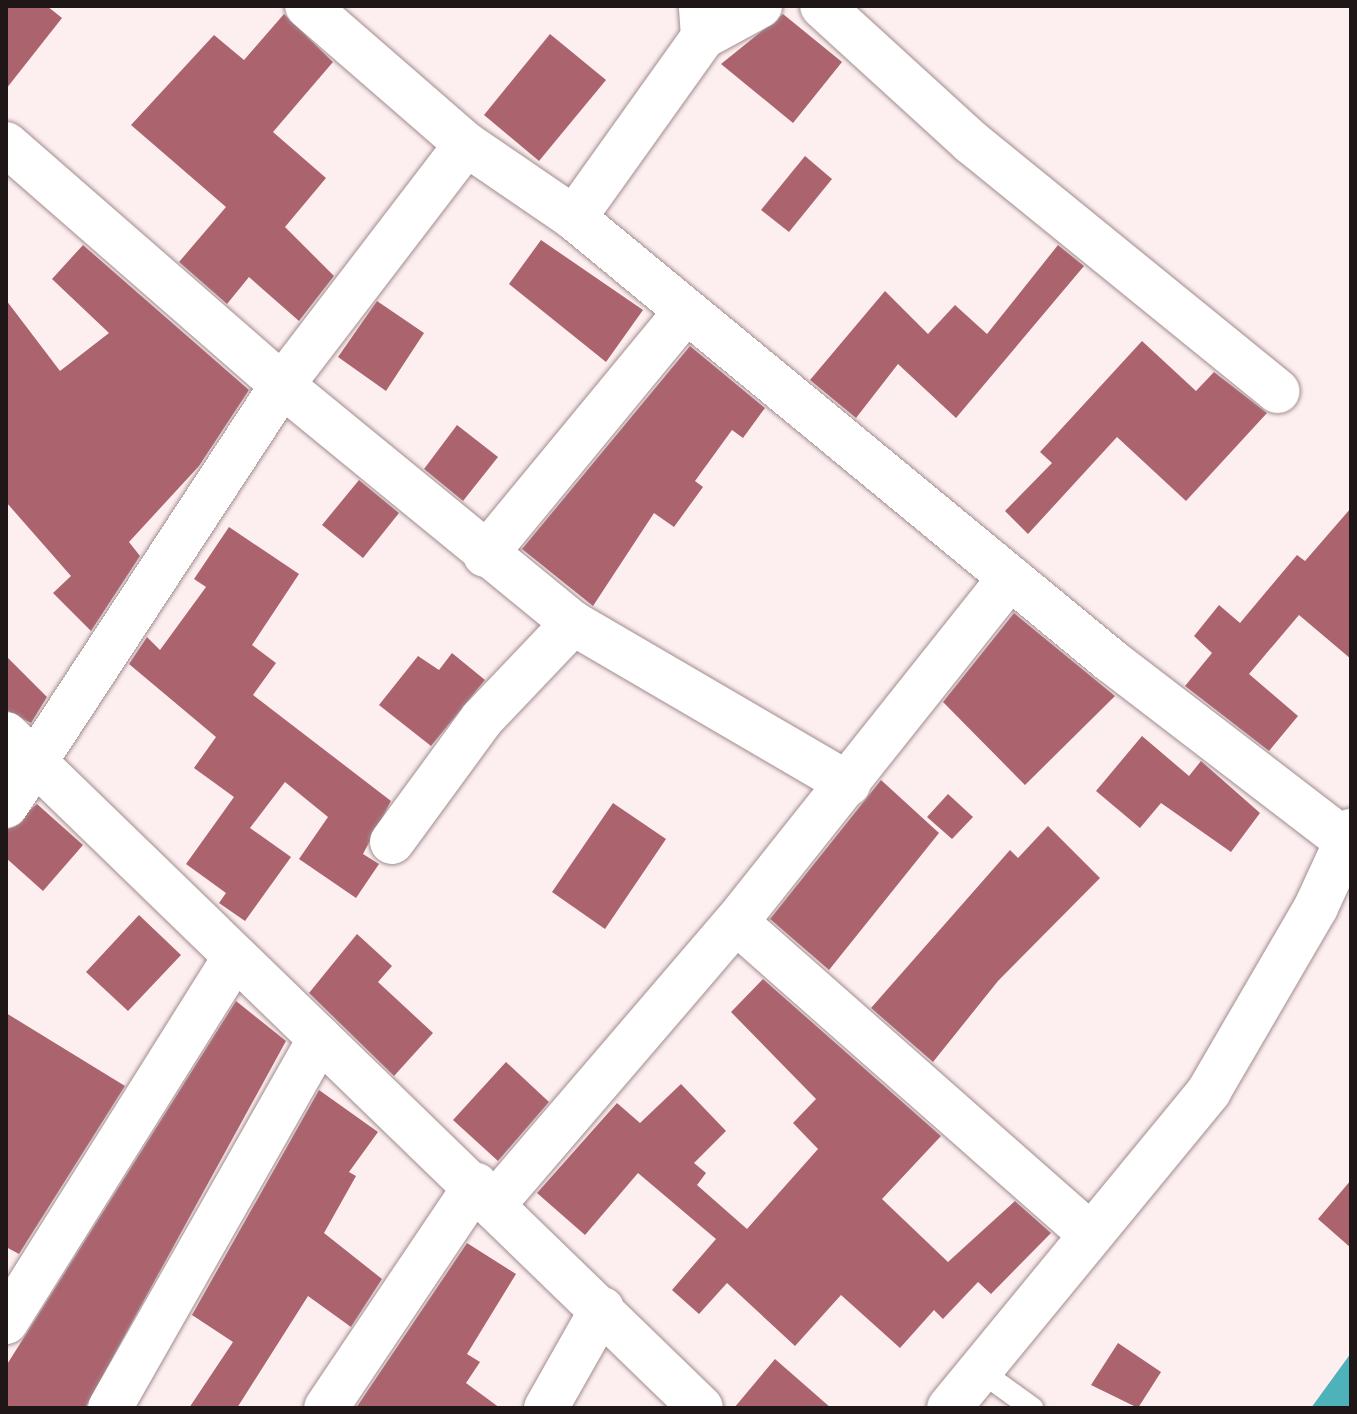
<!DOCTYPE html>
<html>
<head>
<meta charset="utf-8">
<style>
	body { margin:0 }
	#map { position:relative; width:1357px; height:1414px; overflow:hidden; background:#fdeff0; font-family:"DM Sans",sans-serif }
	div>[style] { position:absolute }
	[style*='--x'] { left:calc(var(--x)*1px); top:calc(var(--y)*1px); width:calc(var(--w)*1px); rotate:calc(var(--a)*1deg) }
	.water>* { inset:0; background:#4eb2bb }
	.building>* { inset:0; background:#ab636e }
	.roads { filter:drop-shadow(0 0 2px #a28c8e) drop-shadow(0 0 2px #a28c8e) }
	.lane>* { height:22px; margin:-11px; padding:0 11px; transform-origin:11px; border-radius:11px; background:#fff }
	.street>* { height:44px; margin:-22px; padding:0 22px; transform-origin:22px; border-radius:22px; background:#fff }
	span { translate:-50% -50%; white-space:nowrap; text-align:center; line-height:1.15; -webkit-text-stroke:8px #fdeff0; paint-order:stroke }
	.frame { position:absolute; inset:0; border:8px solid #1e1617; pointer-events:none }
</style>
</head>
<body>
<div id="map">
	<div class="water">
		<i style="clip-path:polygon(1351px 1353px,1351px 1408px,1311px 1408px)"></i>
	</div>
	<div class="building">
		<i style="clip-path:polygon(6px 6px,47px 6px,62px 18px,6px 89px)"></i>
		<i style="clip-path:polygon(284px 14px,333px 62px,273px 132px,326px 178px,285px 227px,334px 276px,299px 321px,249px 277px,227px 304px,179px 262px,226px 207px,131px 125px,214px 35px,244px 60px)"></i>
		<i style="clip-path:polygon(783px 14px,842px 62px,793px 123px,721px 64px)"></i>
		<i style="clip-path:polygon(550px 34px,606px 80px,539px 161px,484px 115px)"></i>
		<i style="clip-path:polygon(805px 156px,832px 179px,789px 232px,761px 210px)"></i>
		<i style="clip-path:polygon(541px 240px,643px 310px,606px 362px,509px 284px)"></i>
		<i style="clip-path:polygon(83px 245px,249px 390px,199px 466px,129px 542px,140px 556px,91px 631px,53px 593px,71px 576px,6px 502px,6px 300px,60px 371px,109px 333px,52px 279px)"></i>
		<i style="clip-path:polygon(1058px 245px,1084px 266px,956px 418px,898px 364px,856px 418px,810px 380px,885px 291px,928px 334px,955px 305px,987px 334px)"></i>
		<i style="clip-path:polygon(377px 301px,424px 333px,386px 391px,338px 357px)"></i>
		<i style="clip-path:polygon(1142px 341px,1196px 391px,1214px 372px,1267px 413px,1186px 501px,1117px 437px,1028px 534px,1005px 511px,1052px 463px,1040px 452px)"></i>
		<i style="clip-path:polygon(690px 346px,765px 408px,743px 438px,732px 430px,695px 481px,703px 487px,674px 527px,654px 513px,593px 606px,522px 549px)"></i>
		<i style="clip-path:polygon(457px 425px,498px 457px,463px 501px,424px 469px)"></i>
		<i style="clip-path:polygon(359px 480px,399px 513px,363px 558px,322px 525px)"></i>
		<i style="clip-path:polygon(1351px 508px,1351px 659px,1299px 615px,1249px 674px,1298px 716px,1269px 751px,1185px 686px,1212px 653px,1194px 636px,1219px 605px,1240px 623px,1297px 555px,1305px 561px)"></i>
		<i style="clip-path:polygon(229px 527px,299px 574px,252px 645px,276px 663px,253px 695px,391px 801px,363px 854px,379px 864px,356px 898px,299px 859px,328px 817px,285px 782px,250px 828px,291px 857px,245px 921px,219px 903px,226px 893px,186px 864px,234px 797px,194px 768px,216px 737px,129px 664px,147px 637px,160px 650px,206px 587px,194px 579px)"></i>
		<i style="clip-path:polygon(1014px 613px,1115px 696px,1025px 785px,943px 702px)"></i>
		<i style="clip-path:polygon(452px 653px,485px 680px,431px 746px,379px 705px,418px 656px,439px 670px)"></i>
		<i style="clip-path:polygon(6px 656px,47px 697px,31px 723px,6px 710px)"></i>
		<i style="clip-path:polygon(1142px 736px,1189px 776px,1201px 761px,1260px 813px,1231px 852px,1161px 803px,1140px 828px,1096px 791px)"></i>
		<i style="clip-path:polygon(881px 780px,939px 833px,829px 970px,770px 919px)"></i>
		<i style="clip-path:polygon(948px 794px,973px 817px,952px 839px,927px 817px)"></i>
		<i style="clip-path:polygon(613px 803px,666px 839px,605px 929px,552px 892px)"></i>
		<i style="clip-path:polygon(37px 804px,83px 845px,43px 891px,6px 858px,6px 831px)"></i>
		<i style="clip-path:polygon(1048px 826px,1100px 878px,998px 981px,933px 1062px,871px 1008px,1010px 850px,1018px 858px)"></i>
		<i style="clip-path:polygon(139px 915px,181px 955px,128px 1011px,86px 972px)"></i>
		<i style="clip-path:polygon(357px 934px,392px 966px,378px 982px,433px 1033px,394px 1076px,309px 993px)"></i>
		<i style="clip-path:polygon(763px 979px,941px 1136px,882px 1199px,948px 1262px,1015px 1201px,1051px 1233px,991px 1294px,978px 1282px,943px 1319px,934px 1310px,900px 1348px,841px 1295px,795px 1346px,727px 1283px,699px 1314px,672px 1290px,716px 1239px,638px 1173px,585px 1235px,537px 1193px,617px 1103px,640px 1123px,681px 1084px,726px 1131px,694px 1163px,706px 1173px,697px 1185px,747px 1229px,818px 1149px,793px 1123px,816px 1099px,731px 1012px)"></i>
		<i style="clip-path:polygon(236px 1001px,286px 1041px,85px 1408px,6px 1408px,6px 1366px)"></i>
		<i style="clip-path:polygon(6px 1013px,125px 1086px,19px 1254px,6px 1247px)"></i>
		<i style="clip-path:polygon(506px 1062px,549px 1102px,498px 1161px,453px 1120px)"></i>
		<i style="clip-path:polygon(319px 1090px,378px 1132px,349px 1172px,356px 1176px,324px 1233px,382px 1279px,351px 1327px,308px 1296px,237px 1408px,189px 1408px,233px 1342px,192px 1315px)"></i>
		<i style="clip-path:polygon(1351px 1180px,1351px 1248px,1318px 1219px)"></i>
		<i style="clip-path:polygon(467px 1243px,516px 1274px,467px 1354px,480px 1362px,466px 1383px,500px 1408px,356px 1408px)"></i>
		<i style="clip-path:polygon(1118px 1343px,1161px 1372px,1138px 1408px,1091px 1385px)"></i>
		<i style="clip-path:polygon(775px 1359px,831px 1408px,734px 1408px)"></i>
	</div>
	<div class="roads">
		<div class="lane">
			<i style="--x:982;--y:1372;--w:62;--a:35.8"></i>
		</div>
		<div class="street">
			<i style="--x:307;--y:6;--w:211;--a:41"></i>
			<i style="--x:466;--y:144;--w:131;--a:34.4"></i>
			<i style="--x:574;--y:218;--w:695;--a:39.51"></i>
			<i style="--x:1110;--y:660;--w:299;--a:37.5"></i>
			<i style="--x:822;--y:6;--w:202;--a:42.4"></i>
			<i style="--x:971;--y:142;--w:395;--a:39.1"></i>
			<i style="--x:703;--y:37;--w:65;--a:-28.5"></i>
			<i style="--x:6;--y:144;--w:366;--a:41.1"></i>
			<i style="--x:282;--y:385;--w:376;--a:39.3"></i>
			<i style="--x:573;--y:623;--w:319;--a:30.3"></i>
			<i style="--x:574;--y:218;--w:222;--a:-54.5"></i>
			<i style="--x:703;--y:37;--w:31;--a:-94"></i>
			<i style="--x:485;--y:555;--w:315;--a:-50.5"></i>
			<i style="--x:6;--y:734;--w:968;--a:44.12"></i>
			<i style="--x:6;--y:806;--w:503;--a:-56.75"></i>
			<i style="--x:282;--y:385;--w:303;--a:-52.6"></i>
			<i style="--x:392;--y:842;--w:152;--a:-53.8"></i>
			<i style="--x:482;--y:719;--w:132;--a:-46.5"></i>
			<i style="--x:736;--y:922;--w:473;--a:41.4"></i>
			<i style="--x:494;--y:1204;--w:372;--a:-49.4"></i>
			<i style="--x:736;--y:922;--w:440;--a:-51.5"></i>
			<i style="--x:6;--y:1322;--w:430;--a:-57.9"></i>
			<i style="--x:110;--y:1408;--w:425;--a:-60.4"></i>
			<i style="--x:326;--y:1408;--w:269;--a:-56.1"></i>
			<i style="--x:546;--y:1408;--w:114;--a:-60.5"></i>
			<i style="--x:949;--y:1408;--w:410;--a:-50.6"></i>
			<i style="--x:1209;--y:1091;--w:213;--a:-59.8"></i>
			<i style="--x:1316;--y:907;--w:84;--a:-65.3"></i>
		</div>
	</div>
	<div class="frame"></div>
</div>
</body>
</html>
